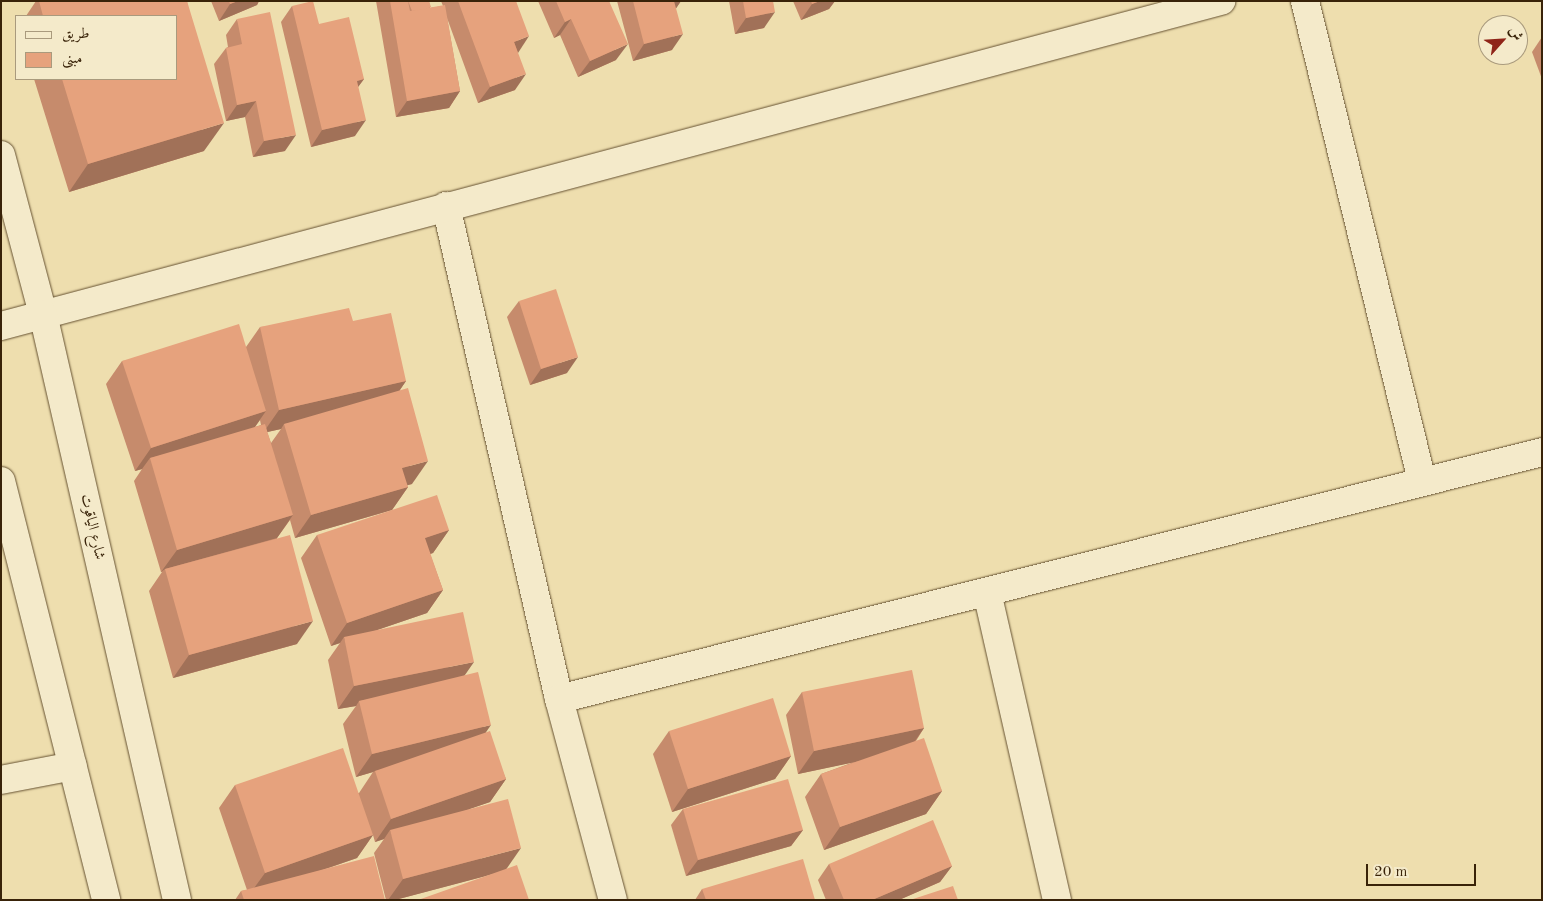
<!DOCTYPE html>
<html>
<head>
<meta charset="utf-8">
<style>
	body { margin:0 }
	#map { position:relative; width:1543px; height:901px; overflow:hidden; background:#eedeae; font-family:"Old Standard TT",Amiri,serif }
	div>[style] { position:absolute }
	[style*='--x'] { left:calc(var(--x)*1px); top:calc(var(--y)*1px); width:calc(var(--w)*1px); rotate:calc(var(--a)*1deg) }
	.roads { filter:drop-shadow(0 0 1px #665232) drop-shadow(0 0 1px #665232) }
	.minor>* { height:28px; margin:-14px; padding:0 14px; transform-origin:14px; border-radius:14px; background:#f4eaca }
	.tertiary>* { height:28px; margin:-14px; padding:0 14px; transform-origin:14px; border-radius:14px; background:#f4eaca }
	.wall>* { inset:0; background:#c68b6c }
	.shaded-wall>* { inset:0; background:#a17158 }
	.building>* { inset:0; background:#e6a27d }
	span { translate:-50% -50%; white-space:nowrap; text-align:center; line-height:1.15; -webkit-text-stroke:4px #f4eaca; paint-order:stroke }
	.street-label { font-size:15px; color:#392309 }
	.frame { position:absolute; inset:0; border:2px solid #392309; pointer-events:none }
	.legend { position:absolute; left:15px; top:15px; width:162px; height:65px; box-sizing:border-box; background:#f4eaca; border:1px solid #a99a7d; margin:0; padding:6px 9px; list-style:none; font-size:15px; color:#392309 }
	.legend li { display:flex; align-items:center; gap:10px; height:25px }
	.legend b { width:25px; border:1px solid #a99a7d }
	.north { position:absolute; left:1478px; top:15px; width:50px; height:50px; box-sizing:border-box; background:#f4eaca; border:1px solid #a99a7d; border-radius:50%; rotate:64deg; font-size:14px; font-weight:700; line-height:20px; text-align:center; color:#392309 }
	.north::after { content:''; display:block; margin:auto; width:18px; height:22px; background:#8f2418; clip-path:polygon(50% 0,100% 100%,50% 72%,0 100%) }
	.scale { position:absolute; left:1366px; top:864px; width:110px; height:22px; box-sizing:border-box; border:2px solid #392309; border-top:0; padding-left:6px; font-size:15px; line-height:18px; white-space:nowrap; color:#392309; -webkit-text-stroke:4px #f4eaca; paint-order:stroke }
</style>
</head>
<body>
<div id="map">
	<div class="roads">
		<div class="minor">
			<i style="--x:1305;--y:1;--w:495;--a:76.3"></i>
			<i style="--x:446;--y:206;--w:506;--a:77.09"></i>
			<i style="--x:559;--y:699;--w:208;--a:75"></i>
			<i style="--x:1;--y:326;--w:1263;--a:-14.92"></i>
			<i style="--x:987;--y:592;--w:316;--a:77.2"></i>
			<i style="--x:559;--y:699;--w:1014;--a:-14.1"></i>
			<i style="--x:1;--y:780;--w:73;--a:-11"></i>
		</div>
		<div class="tertiary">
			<i style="--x:1;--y:155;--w:164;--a:75.2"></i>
			<i style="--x:43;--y:314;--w:601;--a:77.12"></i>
			<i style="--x:1;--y:481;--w:432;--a:75.9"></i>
		</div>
	</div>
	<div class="wall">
		<i style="clip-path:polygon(36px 1px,187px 1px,204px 151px,69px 192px,34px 79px,176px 79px,176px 16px,26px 16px)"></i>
		<i style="clip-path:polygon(211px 1px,259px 1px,257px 5px,219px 21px)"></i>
		<i style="clip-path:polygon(376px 1px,429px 1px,430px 8px,443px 6px,441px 1px,516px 1px,518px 52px,515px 90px,478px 103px,447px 18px,460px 91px,449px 108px,396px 117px)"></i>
		<i style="clip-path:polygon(538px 1px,609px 1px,616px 60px,578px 77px,560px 35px,554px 38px)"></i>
		<i style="clip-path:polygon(617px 1px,681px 1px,676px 8px,672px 50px,633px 61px)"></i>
		<i style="clip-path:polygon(729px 1px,773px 1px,764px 28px,735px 34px)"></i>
		<i style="clip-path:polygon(793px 1px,835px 1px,829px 9px,801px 20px)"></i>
		<i style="clip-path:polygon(292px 6px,319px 24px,364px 79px,358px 87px,355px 136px,311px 147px,281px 22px)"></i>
		<i style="clip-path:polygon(237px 19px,285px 151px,253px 157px,245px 117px,226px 121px,214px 64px,226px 48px,228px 47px,226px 35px)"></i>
		<i style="clip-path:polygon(1542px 37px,1542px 79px,1532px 52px)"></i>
		<i style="clip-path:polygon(519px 301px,567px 373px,530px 385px,507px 317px)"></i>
		<i style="clip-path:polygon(evenodd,353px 321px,406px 381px,400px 390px,412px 484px,407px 485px,408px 487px,392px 510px,295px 538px,290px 520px,277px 538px,297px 644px,173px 678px,149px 591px,162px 572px,161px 572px,134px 481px,142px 469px,135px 471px,106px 384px,122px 361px,246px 347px,260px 327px,353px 321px,260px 420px,261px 425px,255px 427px,260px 420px,353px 321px,281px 429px,271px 443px,267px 432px,281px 429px)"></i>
		<i style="clip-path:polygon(449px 530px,433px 553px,430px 554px,443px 590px,427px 613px,377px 630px,464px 676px,486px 733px,506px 779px,490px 802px,469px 809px,485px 876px,395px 900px,386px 900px,374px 853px,384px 839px,375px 842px,373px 835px,357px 858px,323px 870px,385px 900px,235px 900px,241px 891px,247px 890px,219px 808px,235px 785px,359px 793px,373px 772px,356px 777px,343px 724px,356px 706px,338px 709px,328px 660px,340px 643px,331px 646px,301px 558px,317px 535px)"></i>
		<i style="clip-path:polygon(802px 692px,924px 728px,916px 741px,942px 791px,926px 814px,824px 850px,805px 797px,821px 774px,854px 762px,798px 774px,786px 715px)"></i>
		<i style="clip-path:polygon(669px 731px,791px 756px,775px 779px,672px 812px,653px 754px)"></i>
		<i style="clip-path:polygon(683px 809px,803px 830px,791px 846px,686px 876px,671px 825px)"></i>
		<i style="clip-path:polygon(829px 864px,952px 866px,940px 882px,899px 900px,826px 900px,818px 880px)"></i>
		<i style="clip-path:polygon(702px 889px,815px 900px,695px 900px)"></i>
	</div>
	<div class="shaded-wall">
		<i style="clip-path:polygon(238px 1px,259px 1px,257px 5px,219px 21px,230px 4px)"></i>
		<i style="clip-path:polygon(670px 1px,681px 1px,675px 10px)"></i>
		<i style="clip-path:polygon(820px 1px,835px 1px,829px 9px,801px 20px,812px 4px)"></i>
		<i style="clip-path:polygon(775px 12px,764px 28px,735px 34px,746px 18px)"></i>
		<i style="clip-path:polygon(571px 19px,560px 35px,554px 38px,565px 22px)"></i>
		<i style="clip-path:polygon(683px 34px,672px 50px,633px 61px,644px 44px)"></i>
		<i style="clip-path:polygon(529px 36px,518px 53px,514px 42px)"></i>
		<i style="clip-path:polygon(628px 44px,616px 60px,578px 77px,590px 61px)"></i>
		<i style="clip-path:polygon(526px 74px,515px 90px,478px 103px,490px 87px)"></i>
		<i style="clip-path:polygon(364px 79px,352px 95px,357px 81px)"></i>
		<i style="clip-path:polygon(460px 91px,449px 108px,396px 117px,407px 101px)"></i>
		<i style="clip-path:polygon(256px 101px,245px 117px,226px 121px,237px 105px)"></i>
		<i style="clip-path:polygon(366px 120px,355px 136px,311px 147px,322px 130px)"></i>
		<i style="clip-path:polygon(224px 123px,204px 151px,69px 192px,88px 164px)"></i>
		<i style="clip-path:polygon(296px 135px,285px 151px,253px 157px,264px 141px)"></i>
		<i style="clip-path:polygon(578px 357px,567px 373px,530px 385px,541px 369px)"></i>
		<i style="clip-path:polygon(406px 381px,390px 404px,284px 424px,281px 429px,263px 433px,279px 410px)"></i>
		<i style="clip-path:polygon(266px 411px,250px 434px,150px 458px,142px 469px,135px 471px,151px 448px)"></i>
		<i style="clip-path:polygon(428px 461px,412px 484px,386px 491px,402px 468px)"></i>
		<i style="clip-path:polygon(408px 487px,392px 510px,295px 538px,311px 515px)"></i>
		<i style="clip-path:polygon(293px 515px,277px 538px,165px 569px,161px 572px,177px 550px)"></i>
		<i style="clip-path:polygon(449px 530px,433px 553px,409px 561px,425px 538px)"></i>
		<i style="clip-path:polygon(443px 590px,427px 613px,345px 641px,344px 637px,340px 643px,331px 646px,347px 623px)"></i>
		<i style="clip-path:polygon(313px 621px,297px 644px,173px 678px,189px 655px)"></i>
		<i style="clip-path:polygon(474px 662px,458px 685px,359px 701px,356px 706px,338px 709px,354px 686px)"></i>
		<i style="clip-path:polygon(491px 725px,475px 748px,375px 771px,373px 772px,356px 777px,372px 754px)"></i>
		<i style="clip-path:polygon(924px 728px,908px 751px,798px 774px,814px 751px)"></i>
		<i style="clip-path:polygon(791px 756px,775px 779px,672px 812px,688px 789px)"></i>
		<i style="clip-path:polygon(506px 779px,490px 802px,392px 836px,390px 830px,384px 839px,375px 842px,391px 819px)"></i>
		<i style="clip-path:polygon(942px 791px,926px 814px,824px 850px,840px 827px)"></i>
		<i style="clip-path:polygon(803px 830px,791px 846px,686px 876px,698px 860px)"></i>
		<i style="clip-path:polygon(373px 835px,357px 858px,249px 895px,265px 873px)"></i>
		<i style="clip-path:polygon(521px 848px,505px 871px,395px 900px,388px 900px,403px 879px)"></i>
		<i style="clip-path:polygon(952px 866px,940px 882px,899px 900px,872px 900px)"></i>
	</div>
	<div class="building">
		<i style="clip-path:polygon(39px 1px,187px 1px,224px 123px,88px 164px,62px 79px,176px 79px,176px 16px,43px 16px)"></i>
		<i style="clip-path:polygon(229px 1px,238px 1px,230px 4px)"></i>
		<i style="clip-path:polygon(313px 1px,319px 24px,349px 17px,364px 79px,357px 81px,366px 120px,322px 130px,292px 6px)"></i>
		<i style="clip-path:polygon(390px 1px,408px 1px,410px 11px,445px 5px,460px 91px,407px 101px)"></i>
		<i style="clip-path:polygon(408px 1px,429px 1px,431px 7px,426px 9px,412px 11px)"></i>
		<i style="clip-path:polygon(458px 1px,516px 1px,529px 36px,514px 42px,526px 74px,490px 87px)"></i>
		<i style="clip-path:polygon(556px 1px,609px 1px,628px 44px,590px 61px,571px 19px,565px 22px)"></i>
		<i style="clip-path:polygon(633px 1px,674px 1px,683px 34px,644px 44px)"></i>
		<i style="clip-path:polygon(743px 1px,773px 1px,775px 12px,746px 18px)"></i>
		<i style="clip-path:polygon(811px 1px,820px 1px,812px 4px)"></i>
		<i style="clip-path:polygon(270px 12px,296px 135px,264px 141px,256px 101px,237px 105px,226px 48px,242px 44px,237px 19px)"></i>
		<i style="clip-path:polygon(556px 289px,578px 357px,541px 369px,519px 301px)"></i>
		<i style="clip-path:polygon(349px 308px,353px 321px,391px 313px,406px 381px,279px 410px,260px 327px)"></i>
		<i style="clip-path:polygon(239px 324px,266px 411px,151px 448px,122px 361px)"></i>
		<i style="clip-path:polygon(408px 388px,428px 461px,402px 468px,408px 487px,311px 515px,284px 424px)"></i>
		<i style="clip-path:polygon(265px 424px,293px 515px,177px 550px,150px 458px)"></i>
		<i style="clip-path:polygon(437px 495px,449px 530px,425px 538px,443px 590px,347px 623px,317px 535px)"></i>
		<i style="clip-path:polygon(290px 535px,313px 621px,189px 655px,165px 569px)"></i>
		<i style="clip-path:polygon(463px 612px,474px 662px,354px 686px,344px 637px)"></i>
		<i style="clip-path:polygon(912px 670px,924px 728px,814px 751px,802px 692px)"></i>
		<i style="clip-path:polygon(478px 672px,491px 725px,372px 754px,359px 701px)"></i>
		<i style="clip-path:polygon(773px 698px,791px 756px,688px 789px,669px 731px)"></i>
		<i style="clip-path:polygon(490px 731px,506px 779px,391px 819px,375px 771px)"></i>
		<i style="clip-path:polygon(924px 738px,942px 791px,840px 827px,821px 774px)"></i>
		<i style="clip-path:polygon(343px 748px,373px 835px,265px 873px,235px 785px)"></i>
		<i style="clip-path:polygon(788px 779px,803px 830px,698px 860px,683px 809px)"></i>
		<i style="clip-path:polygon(508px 799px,521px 848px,403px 879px,390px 830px)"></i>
		<i style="clip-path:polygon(933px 820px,952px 866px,872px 900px,844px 900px,829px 864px)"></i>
		<i style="clip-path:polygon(374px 856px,385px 900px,244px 900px,241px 891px)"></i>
		<i style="clip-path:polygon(803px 859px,815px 900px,706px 900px,702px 889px)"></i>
		<i style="clip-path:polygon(517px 865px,529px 900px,418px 900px)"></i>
		<i style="clip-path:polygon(953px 886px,958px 900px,910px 900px)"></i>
	</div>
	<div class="street-label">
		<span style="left:92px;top:527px;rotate:77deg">شارع الياقوت</span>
	</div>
	<div class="frame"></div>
	<ul class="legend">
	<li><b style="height:6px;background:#f4eaca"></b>طريق</li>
	<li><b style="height:14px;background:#e6a27d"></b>مبنى</li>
	</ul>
	<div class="north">ش</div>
	<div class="scale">20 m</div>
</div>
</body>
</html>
